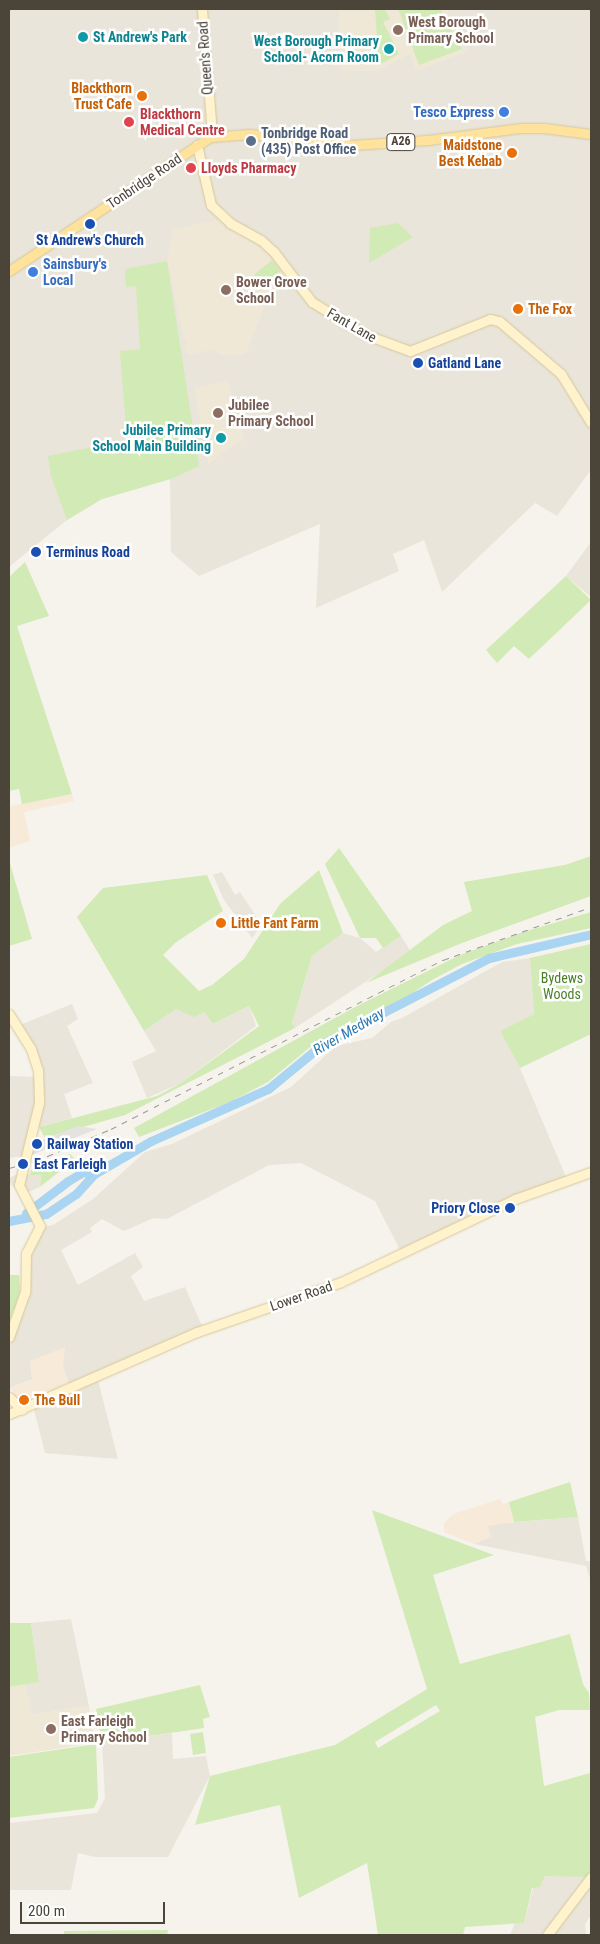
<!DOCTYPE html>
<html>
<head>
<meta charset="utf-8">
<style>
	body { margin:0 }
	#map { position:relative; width:600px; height:1944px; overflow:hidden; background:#f6f3ec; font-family:"Roboto Condensed",sans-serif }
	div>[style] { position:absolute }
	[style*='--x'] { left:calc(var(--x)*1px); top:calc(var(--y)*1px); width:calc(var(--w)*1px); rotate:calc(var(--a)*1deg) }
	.residential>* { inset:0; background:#eae5da }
	.commercial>* { inset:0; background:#f7ead8 }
	.education>* { inset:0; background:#efe8d6 }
	.green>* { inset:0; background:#d2eab5 }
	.parking>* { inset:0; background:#e5e3e0 }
	.river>* { height:9px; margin:-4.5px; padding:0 4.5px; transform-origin:4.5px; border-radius:4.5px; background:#a9d4f2 }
	.roads { filter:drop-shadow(0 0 1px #d6c79b) drop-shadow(0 0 1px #d6c79b) }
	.secondary>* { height:9px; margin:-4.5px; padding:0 4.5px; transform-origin:4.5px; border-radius:4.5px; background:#fff3cd }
	.primary>* { height:9px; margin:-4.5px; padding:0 4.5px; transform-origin:4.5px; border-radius:4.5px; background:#ffe39c }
	.rail>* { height:1px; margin-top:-0.5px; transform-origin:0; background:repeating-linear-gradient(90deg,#9a9a9a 0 6px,transparent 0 12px) }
	.dots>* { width:14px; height:14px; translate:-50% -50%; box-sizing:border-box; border:2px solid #fff; border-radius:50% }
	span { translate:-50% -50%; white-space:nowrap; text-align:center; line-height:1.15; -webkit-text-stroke:5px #fff; paint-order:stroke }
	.shield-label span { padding:1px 4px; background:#fff; border:1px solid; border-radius:4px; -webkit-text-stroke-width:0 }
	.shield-label { font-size:12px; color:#4b4439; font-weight:700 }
	.education-label { font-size:14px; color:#785e54; font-weight:700 }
	.left { translate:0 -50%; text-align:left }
	.culture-label { font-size:14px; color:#0d838f; font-weight:700 }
	.right { translate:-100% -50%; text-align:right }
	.street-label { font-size:14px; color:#4b4439 }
	.food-label { font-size:14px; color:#c56008; font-weight:700 }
	.shop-label { font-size:14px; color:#366cbe; font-weight:700 }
	.health-label { font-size:14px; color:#be3a42; font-weight:700 }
	.service-label { font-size:14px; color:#4e5e75; font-weight:700 }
	.transit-label { font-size:14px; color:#164399; font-weight:700 }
	.park-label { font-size:14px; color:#4a7f2a }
	.water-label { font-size:15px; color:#2e7ab2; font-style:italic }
	.frame { position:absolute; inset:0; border:10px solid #4b4439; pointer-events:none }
	.scale { position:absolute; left:20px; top:1902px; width:145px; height:22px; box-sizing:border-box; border:2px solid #4b4439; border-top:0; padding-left:6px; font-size:15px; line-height:18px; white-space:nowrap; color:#4b4439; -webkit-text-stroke:4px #fff; paint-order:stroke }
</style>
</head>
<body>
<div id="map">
	<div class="residential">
		<i style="clip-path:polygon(9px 9px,591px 9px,591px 470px,557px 516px,535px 503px,442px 592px,424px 540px,393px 554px,399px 571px,316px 608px,320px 524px,199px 576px,171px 552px,170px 479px,102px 499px,67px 520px,9px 567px)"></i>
		<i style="clip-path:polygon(591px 542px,591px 597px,566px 576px)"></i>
		<i style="clip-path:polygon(222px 872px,235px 895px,240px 892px,262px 925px,252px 938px,224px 900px,213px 875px)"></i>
		<i style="clip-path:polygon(343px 933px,360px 938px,376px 952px,401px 936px,411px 952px,295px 1028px,292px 1023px,312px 956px)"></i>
		<i style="clip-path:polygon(530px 958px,534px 1014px,500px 1031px,520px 1068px,566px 1177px,400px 1250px,375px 1201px,301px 1163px,269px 1165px,167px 1219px,154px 1218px,124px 1231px,102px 1219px,90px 1228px,92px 1232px,61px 1250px,78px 1285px,135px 1253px,143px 1267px,131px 1276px,144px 1301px,185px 1287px,202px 1326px,96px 1372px,118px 1459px,45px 1453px,34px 1410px,71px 1391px,63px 1368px,11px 1387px,9px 1399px,9px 1349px,29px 1292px,29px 1252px,42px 1227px,53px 1225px,93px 1199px,145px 1152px,172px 1144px,291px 1087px,336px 1046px,372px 1038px,391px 1022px,402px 1018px,502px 962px)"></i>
		<i style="clip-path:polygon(72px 1004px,78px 1019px,67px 1026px,93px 1083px,64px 1094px,72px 1118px,31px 1129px,23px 1156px,9px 1158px,9px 1076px,36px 1077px,20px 1025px)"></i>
		<i style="clip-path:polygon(249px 1006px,256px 1026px,181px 1083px,147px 1098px,132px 1062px,156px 1051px,144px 1031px,176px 1009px,194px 1016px,204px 1012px,213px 1024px)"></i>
		<i style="clip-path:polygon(18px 1174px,41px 1175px,40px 1187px,26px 1193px,17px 1189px,11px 1185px,9px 1178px)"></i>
		<i style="clip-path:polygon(578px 1517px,586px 1561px,591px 1561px,591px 1582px,586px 1566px,474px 1544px,491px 1536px,487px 1526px,493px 1524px)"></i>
		<i style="clip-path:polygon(71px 1619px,89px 1706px,31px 1715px,25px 1684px,39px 1682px,31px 1623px)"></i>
		<i style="clip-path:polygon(172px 1733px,173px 1759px,206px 1756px,210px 1776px,168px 1857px,95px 1857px,78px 1853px,71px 1890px,9px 1890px,9px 1823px,97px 1813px,105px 1798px,102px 1743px)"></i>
		<i style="clip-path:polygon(545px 1875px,588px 1877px,545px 1935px,510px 1935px,515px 1923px,524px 1923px,533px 1888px)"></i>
		<i style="clip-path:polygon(591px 1882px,591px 1915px,585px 1924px,586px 1935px,550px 1935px)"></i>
	</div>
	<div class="commercial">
		<i style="clip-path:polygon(72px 794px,74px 801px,24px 812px,30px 841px,10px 847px,9px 806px)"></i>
		<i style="clip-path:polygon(65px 1347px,63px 1368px,69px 1382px,20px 1408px,11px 1387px,32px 1380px,30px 1361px)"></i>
		<i style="clip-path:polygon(500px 1499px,502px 1504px,509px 1502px,514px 1522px,487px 1526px,491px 1536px,474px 1544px,444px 1532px,444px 1523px,453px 1514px)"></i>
	</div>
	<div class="education">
		<i style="clip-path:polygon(339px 9px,446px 9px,468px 51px,416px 71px,410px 54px,376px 71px,339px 70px)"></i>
		<i style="clip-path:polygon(219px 219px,225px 225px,225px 230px,233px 230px,260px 246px,292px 281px,268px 298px,245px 355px,221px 355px,211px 350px,187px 355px,185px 344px,187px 341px,184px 339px,167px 261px,173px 232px,175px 229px)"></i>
		<i style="clip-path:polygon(228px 381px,244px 439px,208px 464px,194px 388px)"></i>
		<i style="clip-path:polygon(25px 1684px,31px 1715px,89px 1706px,95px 1743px,9px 1756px,9px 1687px)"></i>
	</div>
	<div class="green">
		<i style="clip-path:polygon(375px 9px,385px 9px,390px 19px,383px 22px,399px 54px,379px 65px)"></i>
		<i style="clip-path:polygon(398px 9px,440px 9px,462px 49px,419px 65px)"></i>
		<i style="clip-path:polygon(304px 130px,344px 130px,343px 142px,305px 137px)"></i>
		<i style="clip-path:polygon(398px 223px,413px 237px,369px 263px,370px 228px)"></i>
		<i style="clip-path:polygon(272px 260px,281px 271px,262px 285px,254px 275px)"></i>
		<i style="clip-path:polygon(167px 261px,199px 466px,171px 479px,102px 499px,67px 520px,51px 477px,48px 456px,127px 440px,120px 351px,140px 349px,136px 286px,126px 287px,125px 269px)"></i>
		<i style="clip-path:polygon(25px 562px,49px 616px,17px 626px,72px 794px,22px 804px,19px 789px,9px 791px,9px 577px)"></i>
		<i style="clip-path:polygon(566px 576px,591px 600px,529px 659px,514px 646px,497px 663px,486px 650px)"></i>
		<i style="clip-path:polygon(339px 848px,401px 936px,383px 948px,376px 938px,360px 938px,325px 864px)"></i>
		<i style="clip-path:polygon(591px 856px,591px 896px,462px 943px,366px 983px,443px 925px,472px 911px,464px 882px,565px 865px)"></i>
		<i style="clip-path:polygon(9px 860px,32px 939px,9px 946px)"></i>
		<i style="clip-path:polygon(319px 870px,343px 933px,312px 956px,292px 1023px,295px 1028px,125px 1115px,45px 1138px,39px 1127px,157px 1096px,181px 1083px,259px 1026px,249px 1006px,213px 1024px,204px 1012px,194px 1017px,176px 1009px,144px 1031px,77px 917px,103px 888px,207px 875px,223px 911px,175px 943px,163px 955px,199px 991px,212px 985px,244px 959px,280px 904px)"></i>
		<i style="clip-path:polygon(591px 912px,591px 928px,517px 944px,462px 964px,432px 980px,384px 1012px,315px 1043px,268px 1082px,230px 1102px,139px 1137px,134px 1128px,357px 1006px,460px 955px,520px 933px)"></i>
		<i style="clip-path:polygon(591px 944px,591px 1034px,520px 1068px,500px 1031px,534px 1014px,530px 958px)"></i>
		<i style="clip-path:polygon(70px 1154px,75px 1159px,40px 1187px,41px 1175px,30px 1175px,31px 1170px)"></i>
		<i style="clip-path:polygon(9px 1275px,19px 1275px,20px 1293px,9px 1323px)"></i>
		<i style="clip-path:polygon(570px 1482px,578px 1517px,514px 1522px,509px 1502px)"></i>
		<i style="clip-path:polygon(evenodd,372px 1510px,494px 1555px,433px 1575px,460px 1664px,570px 1634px,583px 1684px,589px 1693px,590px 1710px,559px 1710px,535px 1717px,544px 1786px,590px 1773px,591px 1872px,588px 1877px,545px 1876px,540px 1887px,532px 1888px,524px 1923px,465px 1927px,463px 1935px,378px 1935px,367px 1863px,299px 1898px,280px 1805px,195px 1825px,210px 1776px,335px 1745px,427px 1689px,372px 1510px,436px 1705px,440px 1711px,378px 1748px,375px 1742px,436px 1705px)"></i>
		<i style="clip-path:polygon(9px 1623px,31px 1623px,39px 1682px,9px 1687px)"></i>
		<i style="clip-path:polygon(200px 1685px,210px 1717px,203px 1719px,204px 1728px,102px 1743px,96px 1709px)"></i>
		<i style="clip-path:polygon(203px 1732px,206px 1753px,193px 1755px,190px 1734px)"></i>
		<i style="clip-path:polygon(96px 1744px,98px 1799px,94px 1808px,9px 1818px,9px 1757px)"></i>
		<i style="clip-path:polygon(168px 1930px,167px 1935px,64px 1935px,64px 1931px)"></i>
	</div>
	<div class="parking">
		<i style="clip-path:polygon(78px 1126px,97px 1129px,29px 1156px,32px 1144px)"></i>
	</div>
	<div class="river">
		<i style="--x:26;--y:1213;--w:53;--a:-37.3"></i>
		<i style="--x:68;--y:1181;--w:17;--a:-31"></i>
		<i style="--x:83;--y:1172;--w:11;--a:10"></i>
		<i style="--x:9;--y:1221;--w:38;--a:-11"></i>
		<i style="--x:46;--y:1214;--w:36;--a:-34"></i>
		<i style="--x:76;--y:1194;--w:27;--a:-48"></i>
		<i style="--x:94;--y:1174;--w:66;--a:-30.1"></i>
		<i style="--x:151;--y:1141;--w:128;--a:-24"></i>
		<i style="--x:268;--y:1089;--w:72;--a:-39.4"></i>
		<i style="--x:324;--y:1043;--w:186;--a:-27.3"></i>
		<i style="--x:489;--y:958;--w:105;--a:-13.2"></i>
	</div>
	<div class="roads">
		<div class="secondary">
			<i style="--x:202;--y:9;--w:124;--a:85.4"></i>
			<i style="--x:212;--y:133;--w:4;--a:117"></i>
			<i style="--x:197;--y:145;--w:62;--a:76.9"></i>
			<i style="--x:211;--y:205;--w:26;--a:43"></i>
			<i style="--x:230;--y:223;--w:35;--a:29"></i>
			<i style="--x:261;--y:240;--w:18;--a:43"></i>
			<i style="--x:274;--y:252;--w:63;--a:52.8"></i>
			<i style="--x:312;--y:302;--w:61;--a:31.6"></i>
			<i style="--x:364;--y:334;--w:49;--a:20.3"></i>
			<i style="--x:410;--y:351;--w:86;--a:-21.8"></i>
			<i style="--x:490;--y:319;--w:9;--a:13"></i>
			<i style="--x:499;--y:321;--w:82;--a:40.5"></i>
			<i style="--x:561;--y:374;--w:57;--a:58.5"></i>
			<i style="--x:9;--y:1014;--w:41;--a:57.8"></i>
			<i style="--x:31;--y:1049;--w:22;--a:72"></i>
			<i style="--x:38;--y:1070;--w:33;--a:88"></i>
			<i style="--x:39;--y:1103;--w:84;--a:103.7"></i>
			<i style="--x:19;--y:1185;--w:46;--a:62.9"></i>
			<i style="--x:40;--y:1226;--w:30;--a:117"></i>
			<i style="--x:26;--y:1253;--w:39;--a:91"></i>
			<i style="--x:25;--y:1292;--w:48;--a:109.6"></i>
			<i style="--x:9;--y:1397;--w:18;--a:45"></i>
			<i style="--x:9;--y:1414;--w:205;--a:-23.6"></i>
			<i style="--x:197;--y:1332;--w:152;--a:-19.1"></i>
			<i style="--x:341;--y:1282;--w:193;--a:-25.5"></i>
			<i style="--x:515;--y:1199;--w:81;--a:-19.6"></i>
			<i style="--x:547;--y:1935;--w:73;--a:-52.8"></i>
		</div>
		<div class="primary">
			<i style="--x:9;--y:271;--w:242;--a:-33.7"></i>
			<i style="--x:210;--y:137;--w:40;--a:-4.3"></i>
			<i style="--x:250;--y:134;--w:103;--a:6.2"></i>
			<i style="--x:352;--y:145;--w:76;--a:-3.8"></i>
			<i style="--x:428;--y:140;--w:94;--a:-7.4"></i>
			<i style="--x:521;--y:128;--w:23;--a:0"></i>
			<i style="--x:544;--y:128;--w:47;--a:7.3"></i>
		</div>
	</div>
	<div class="rail">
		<i style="--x:9;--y:1168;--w:28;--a:-15"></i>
		<i style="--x:36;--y:1161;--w:82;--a:-23.1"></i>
		<i style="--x:111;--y:1129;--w:373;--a:-27"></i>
		<i style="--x:443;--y:960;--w:157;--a:-19.7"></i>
	</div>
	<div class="dots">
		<i style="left:398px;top:30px;background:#8d6e63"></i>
		<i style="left:83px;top:37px;background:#0f9aa8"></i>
		<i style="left:389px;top:49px;background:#0f9aa8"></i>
		<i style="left:142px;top:96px;background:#e8710a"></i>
		<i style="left:504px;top:112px;background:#3f7fe0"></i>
		<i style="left:129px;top:122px;background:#e0444e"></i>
		<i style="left:251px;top:141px;background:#5c6f8a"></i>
		<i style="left:512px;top:153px;background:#e8710a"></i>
		<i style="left:191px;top:168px;background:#e0444e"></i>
		<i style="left:90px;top:224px;background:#1a4fb4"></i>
		<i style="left:33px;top:272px;background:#3f7fe0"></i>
		<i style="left:226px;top:290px;background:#8d6e63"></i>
		<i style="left:518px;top:309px;background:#e8710a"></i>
		<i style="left:418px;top:363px;background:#1a4fb4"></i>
		<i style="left:218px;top:413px;background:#8d6e63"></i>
		<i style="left:221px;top:438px;background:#0f9aa8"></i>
		<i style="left:36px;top:552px;background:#1a4fb4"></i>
		<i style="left:221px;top:923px;background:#e8710a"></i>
		<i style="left:37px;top:1144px;background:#1a4fb4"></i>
		<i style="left:23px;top:1164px;background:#1a4fb4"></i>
		<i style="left:510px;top:1208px;background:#1a4fb4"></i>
		<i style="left:24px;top:1400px;background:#e8710a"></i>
		<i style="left:51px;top:1729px;background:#8d6e63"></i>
	</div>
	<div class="shield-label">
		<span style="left:401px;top:142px">A26</span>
	</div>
	<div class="education-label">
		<span class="left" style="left:408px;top:30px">West Borough<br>Primary School</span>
		<span class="left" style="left:236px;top:290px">Bower Grove<br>School</span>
		<span class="left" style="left:228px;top:413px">Jubilee<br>Primary School</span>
		<span class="left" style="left:61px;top:1729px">East Farleigh<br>Primary School</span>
	</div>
	<div class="culture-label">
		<span class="left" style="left:93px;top:37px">St Andrew's Park</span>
		<span class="right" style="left:379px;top:49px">West Borough Primary<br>School- Acorn Room</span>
		<span class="right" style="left:211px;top:438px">Jubilee Primary<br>School Main Building</span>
	</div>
	<div class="street-label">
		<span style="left:205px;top:58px;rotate:-94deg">Queen's Road</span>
		<span style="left:144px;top:181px;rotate:-34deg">Tonbridge Road</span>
		<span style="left:352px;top:325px;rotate:30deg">Fant Lane</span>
		<span style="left:301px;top:1296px;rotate:-19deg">Lower Road</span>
	</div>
	<div class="food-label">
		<span class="right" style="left:132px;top:96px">Blackthorn<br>Trust Cafe</span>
		<span class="right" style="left:502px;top:153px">Maidstone<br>Best Kebab</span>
		<span class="left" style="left:528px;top:309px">The Fox</span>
		<span class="left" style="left:231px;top:923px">Little Fant Farm</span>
		<span class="left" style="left:34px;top:1400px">The Bull</span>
	</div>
	<div class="shop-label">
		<span class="right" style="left:494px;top:112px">Tesco Express</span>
		<span class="left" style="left:43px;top:272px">Sainsbury's<br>Local</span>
	</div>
	<div class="health-label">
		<span class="left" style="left:140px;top:122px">Blackthorn<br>Medical Centre</span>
		<span class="left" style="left:201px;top:168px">Lloyds Pharmacy</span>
	</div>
	<div class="service-label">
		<span class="left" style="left:261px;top:141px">Tonbridge Road<br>(435) Post Office</span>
	</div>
	<div class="transit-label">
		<span style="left:90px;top:240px">St Andrew's Church</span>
		<span class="left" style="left:428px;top:363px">Gatland Lane</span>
		<span class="left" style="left:46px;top:552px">Terminus Road</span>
		<span class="left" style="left:47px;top:1144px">Railway Station</span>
		<span class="left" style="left:34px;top:1164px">East Farleigh</span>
		<span class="right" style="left:500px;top:1208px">Priory Close</span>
	</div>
	<div class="park-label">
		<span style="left:562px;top:986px">Bydews<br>Woods</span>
	</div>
	<div class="water-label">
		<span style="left:349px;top:1032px;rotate:-30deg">River Medway</span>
	</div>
	<div class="frame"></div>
	<div class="scale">200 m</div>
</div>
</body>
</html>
